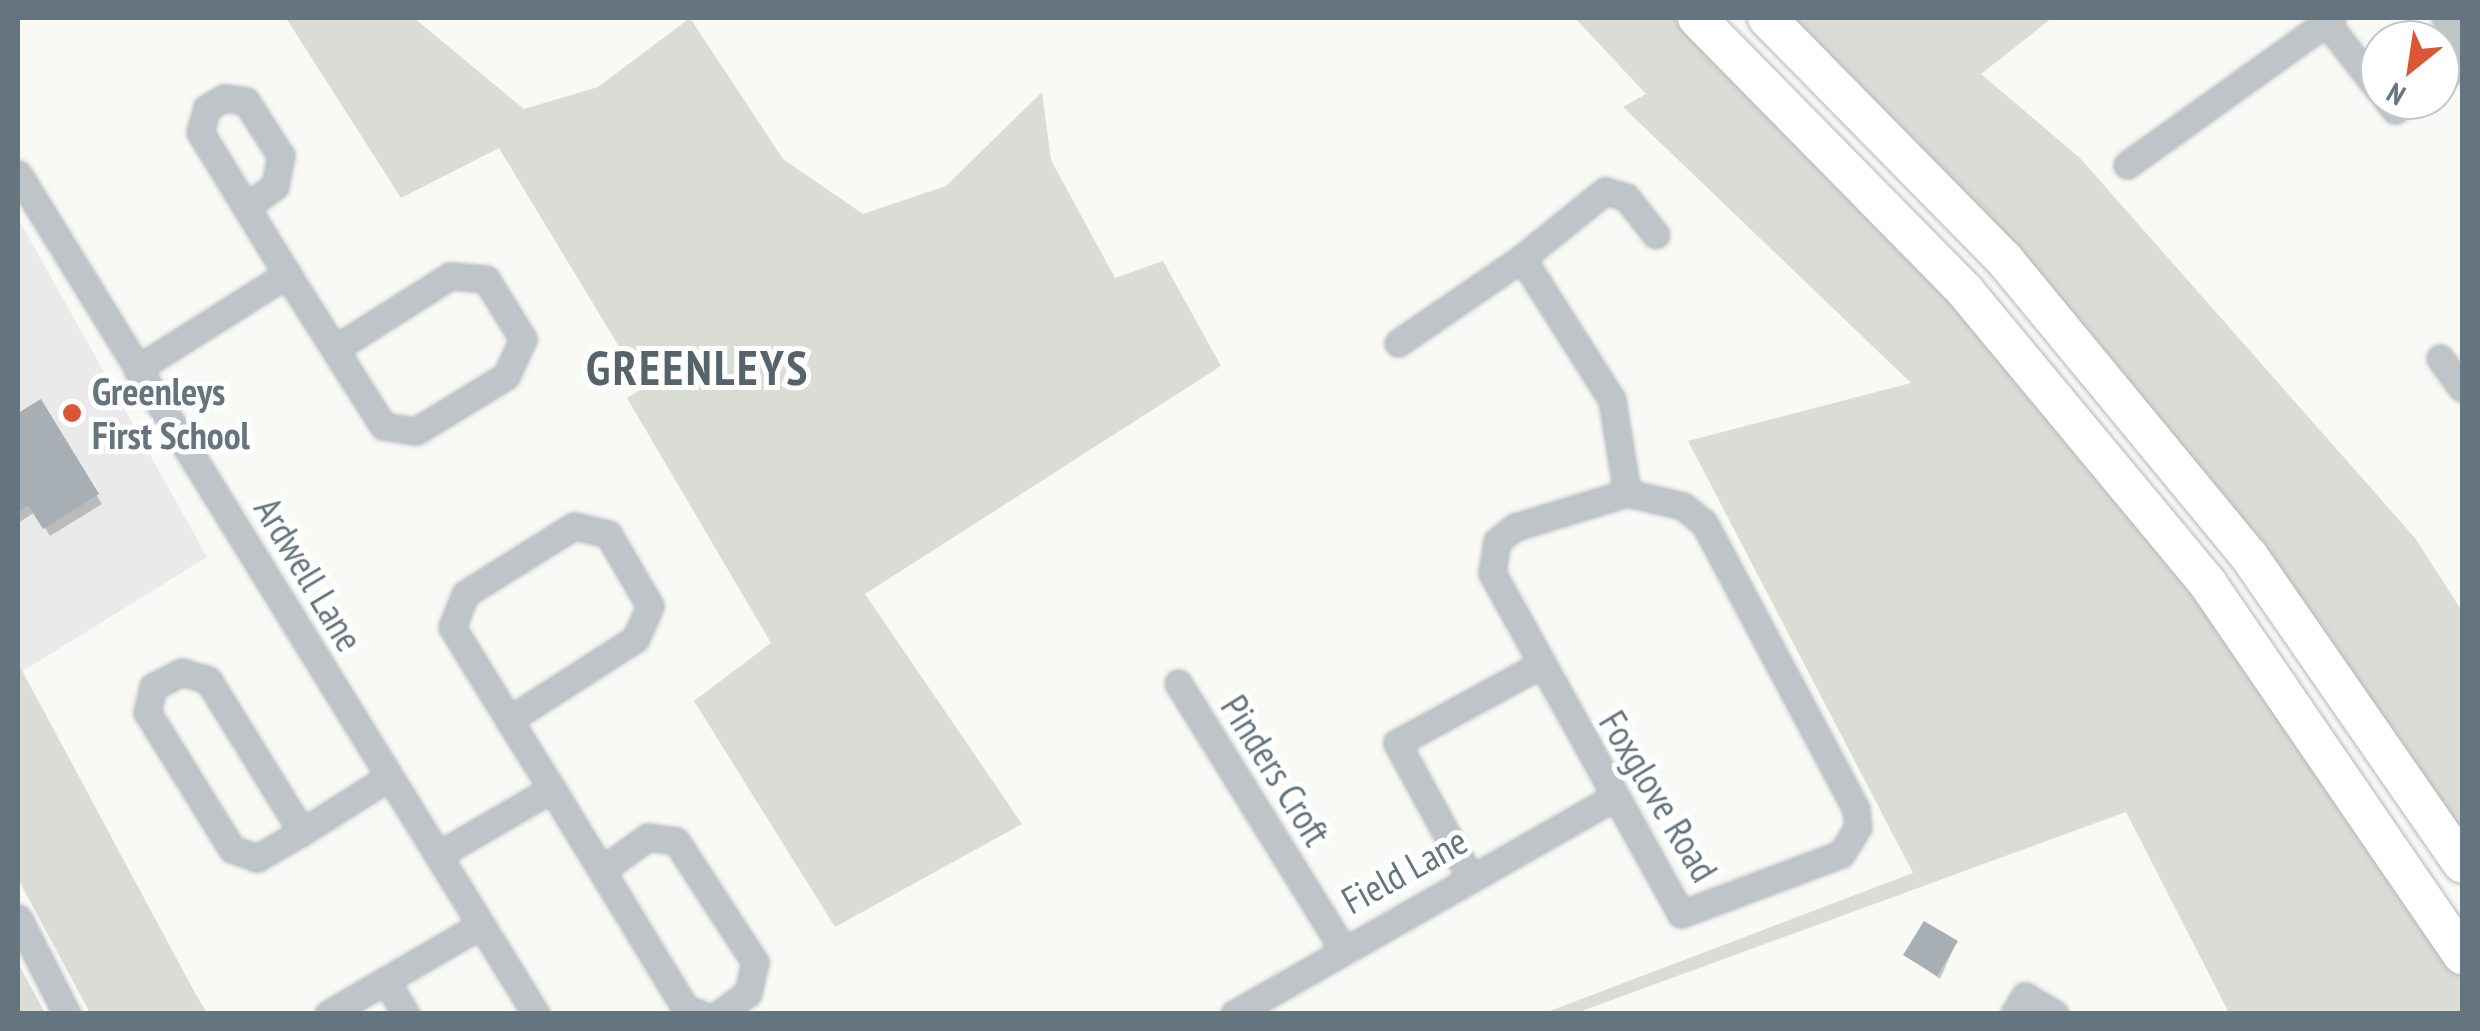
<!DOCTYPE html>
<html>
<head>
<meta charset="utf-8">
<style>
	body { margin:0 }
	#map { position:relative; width:2480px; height:1031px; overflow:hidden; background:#f9f9f6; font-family:"PT Sans Narrow",sans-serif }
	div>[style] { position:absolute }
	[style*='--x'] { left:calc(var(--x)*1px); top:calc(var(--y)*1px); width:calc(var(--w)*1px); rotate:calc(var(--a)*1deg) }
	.built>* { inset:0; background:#e9eae9 }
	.green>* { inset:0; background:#d9ddd6 }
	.shadow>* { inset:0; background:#0003 }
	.building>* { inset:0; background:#a7afb5 }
	.roads { filter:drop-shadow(0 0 2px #b3b7bb) drop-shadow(0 0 2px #b3b7bb) }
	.minor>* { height:25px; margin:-12.5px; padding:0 12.5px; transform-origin:12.5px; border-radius:12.5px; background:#bfc4c8 }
	.highway>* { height:38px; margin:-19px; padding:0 19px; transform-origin:19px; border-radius:19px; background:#fff }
	.dots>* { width:28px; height:28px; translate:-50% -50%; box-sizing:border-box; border:5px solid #fff; border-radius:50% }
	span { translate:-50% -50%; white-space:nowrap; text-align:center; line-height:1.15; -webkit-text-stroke:10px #fff; paint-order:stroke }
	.poi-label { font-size:38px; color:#657580; font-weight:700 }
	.left { translate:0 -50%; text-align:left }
	.street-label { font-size:38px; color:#657580 }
	.district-label { font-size:48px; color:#57636b; font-weight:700; letter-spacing:2.5px }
	.frame { position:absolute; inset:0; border:20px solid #657580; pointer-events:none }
	.north { position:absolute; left:2360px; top:20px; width:100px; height:100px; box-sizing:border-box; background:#fff; border:2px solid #c1c8cc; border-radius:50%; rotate:210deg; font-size:28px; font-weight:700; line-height:40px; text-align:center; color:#657580 }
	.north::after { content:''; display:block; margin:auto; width:35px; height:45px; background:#da5735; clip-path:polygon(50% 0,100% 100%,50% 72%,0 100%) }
</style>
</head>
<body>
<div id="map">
	<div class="built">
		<i style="clip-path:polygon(18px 218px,207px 557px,23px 671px,18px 663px)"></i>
	</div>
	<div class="green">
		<i style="clip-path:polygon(286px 18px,414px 18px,524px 109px,598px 87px,690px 18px,783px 159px,863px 214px,946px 186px,1042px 92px,1051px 160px,1115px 278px,1163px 261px,1221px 366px,865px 594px,1022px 824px,835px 927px,694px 701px,771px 643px,627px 398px,644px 388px,499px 148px,401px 198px)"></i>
		<i style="clip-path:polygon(1575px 18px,1697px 18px,2208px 584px,2462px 955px,2462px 1013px,2229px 1013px,2126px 812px,1576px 1013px,1542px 1014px,1913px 873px,1688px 441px,1911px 383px,1623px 107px,1646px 94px)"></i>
		<i style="clip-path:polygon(1768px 18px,2052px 18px,1981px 74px,2080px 158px,2415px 538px,2462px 611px,2462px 864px,2249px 556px)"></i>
		<i style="clip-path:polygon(18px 663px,195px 993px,207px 1013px,90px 1013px,18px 879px)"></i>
		<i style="clip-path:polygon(18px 963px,45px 1013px,18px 1013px)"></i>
	</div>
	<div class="shadow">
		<i style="clip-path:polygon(41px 402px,102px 504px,50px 536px,35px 512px,18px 523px,18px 416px)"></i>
		<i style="clip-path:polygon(1956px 943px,1940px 979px,1906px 955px)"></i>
	</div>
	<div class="building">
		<i style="clip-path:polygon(41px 399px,99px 494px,43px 529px,28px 505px,18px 512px,18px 413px)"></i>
		<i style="clip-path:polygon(1924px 921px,1958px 941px,1937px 976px,1903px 955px)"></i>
	</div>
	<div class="roads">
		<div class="minor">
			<i style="--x:2445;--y:18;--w:28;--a:52"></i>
			<i style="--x:2326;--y:22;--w:88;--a:52"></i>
			<i style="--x:2440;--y:79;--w:27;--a:-36"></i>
			<i style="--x:2387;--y:100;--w:13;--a:51"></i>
			<i style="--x:2395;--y:110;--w:17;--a:-36"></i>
			<i style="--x:2127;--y:165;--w:252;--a:-35.6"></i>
			<i style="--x:18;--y:174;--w:987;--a:58.34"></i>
			<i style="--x:246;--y:207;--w:36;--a:-36"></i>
			<i style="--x:275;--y:186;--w:31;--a:-79"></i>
			<i style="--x:281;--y:156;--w:65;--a:-122.5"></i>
			<i style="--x:246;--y:101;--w:22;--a:-172"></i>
			<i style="--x:224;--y:98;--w:20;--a:150"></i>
			<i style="--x:207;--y:108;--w:25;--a:106"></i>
			<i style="--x:200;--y:132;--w:167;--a:58.5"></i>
			<i style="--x:1522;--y:258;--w:168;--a:57.6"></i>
			<i style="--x:1612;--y:400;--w:94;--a:80.8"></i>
			<i style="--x:1398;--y:343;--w:150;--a:-34.4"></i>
			<i style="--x:1522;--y:258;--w:107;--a:-38.9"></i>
			<i style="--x:1605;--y:191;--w:22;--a:16"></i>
			<i style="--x:1626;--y:197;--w:48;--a:51.7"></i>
			<i style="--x:2440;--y:358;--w:37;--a:54"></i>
			<i style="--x:137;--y:369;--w:178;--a:-32.3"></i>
			<i style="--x:287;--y:274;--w:180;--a:57.7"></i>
			<i style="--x:383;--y:426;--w:33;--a:9"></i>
			<i style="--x:416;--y:431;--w:105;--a:-31.4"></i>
			<i style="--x:506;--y:376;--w:41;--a:-65.3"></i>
			<i style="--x:523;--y:339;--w:70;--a:-121.7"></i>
			<i style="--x:486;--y:279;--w:36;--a:-175"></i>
			<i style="--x:450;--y:276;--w:135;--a:147.7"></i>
			<i style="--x:1627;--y:493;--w:57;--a:13.1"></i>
			<i style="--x:1683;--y:506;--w:27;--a:39"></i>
			<i style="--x:1704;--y:523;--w:324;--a:62"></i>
			<i style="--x:1856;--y:809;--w:18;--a:84"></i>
			<i style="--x:1858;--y:827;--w:32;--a:122"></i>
			<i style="--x:1841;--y:854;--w:171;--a:159.4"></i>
			<i style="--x:1681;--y:914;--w:390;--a:-119"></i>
			<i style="--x:1492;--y:573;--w:32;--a:-81"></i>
			<i style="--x:1497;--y:541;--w:23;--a:-38"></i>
			<i style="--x:1515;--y:527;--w:117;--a:-16.9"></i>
			<i style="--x:1178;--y:683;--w:311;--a:58.2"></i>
			<i style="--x:509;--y:720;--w:109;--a:-121.5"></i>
			<i style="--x:452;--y:627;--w:35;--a:-68"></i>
			<i style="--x:465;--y:594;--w:128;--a:-32"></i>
			<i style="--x:574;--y:526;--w:35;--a:13"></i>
			<i style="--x:608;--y:534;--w:83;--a:59.7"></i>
			<i style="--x:650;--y:606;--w:36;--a:114"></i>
			<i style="--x:635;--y:639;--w:150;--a:147.3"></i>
			<i style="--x:509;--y:720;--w:81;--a:58.1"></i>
			<i style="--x:302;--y:832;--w:179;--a:-121.7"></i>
			<i style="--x:208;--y:680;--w:27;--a:-163"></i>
			<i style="--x:182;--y:672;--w:33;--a:153"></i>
			<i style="--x:153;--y:687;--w:26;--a:103"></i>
			<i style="--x:147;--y:712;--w:161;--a:58.2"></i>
			<i style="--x:232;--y:849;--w:27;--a:20"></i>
			<i style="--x:257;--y:858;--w:52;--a:-30"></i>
			<i style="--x:302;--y:832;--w:103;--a:-32.3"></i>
			<i style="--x:438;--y:855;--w:132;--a:-30.1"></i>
			<i style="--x:552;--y:789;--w:256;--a:58.7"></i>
			<i style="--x:685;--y:1008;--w:17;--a:21"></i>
			<i style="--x:602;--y:870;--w:57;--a:-35.7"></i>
			<i style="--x:648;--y:837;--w:28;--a:8"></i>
			<i style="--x:676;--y:841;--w:145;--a:56.9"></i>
			<i style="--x:755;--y:962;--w:32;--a:103"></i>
			<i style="--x:748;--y:993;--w:36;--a:144"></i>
			<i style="--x:1470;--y:877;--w:153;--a:-118.6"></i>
			<i style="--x:1397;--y:743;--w:163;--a:-28.6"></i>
			<i style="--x:18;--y:918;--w:108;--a:63"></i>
			<i style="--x:386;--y:981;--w:39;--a:59"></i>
			<i style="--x:328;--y:1014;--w:177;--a:-30.2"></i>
			<i style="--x:1234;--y:1014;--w:436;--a:-29.7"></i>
			<i style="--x:2014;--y:1014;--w:21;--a:-59"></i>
			<i style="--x:2025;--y:996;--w:35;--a:31"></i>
		</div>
		<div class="highway">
			<i style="--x:1697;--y:18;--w:383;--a:45.5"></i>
			<i style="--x:1965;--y:291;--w:381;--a:50.3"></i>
			<i style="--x:2208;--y:584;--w:450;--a:55.6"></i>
			<i style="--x:1767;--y:18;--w:338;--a:45.5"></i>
			<i style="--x:2004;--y:259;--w:385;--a:50.5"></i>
			<i style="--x:2249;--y:556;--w:374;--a:55.3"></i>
		</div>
	</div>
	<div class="dots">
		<i style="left:72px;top:413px;background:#da5735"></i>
	</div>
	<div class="poi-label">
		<span class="left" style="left:92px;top:413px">Greenleys<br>First School</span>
	</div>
	<div class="street-label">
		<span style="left:309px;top:574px;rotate:59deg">Ardwell Lane</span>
		<span style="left:1276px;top:770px;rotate:58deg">Pinders Croft</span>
		<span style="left:1659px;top:796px;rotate:59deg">Foxglove Road</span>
		<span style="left:1404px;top:870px;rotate:-29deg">Field Lane</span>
	</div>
	<div class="district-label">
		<span style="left:698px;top:368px">GREENLEYS</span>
	</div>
	<div class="frame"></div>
	<div class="north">N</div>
</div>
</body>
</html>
